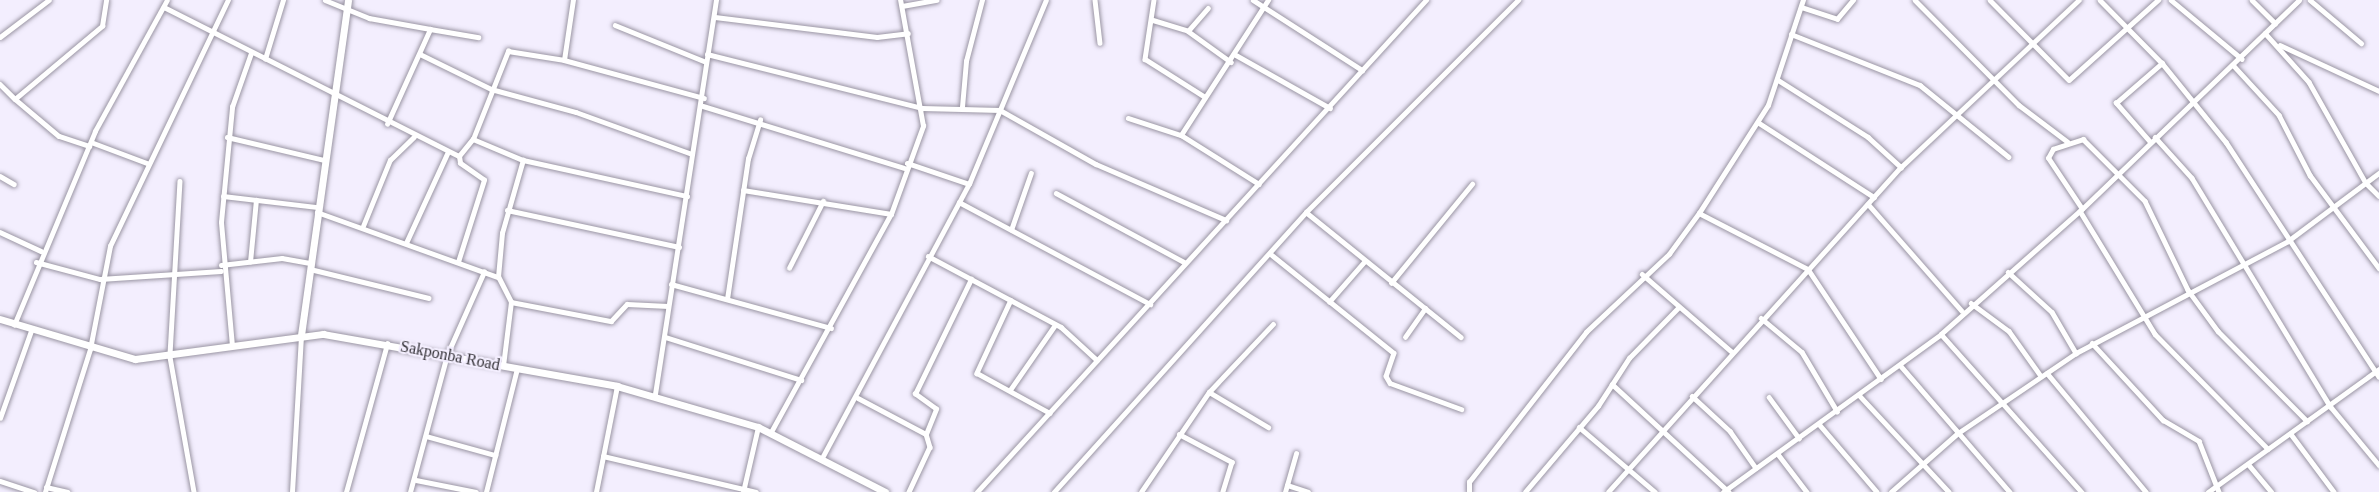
<!DOCTYPE html>
<html>
<head>
<meta charset="utf-8">
<style>
	body { margin:0 }
	#map { position:relative; width:2379px; height:492px; overflow:hidden; background:#f3eefe; font-family:"Times New Roman",serif }
	div>[style] { position:absolute }
	[style*='--x'] { left:calc(var(--x)*1px); top:calc(var(--y)*1px); width:calc(var(--w)*1px); rotate:calc(var(--a)*1deg) }
	.roads { filter:drop-shadow(0 0 2px #9a95a3) drop-shadow(0 0 2px #9a95a3) }
	.street>* { height:4.5px; margin:-2.25px; padding:0 2.25px; transform-origin:2.25px; border-radius:2.25px; background:#fff }
	.secondary>* { height:7px; margin:-3.5px; padding:0 3.5px; transform-origin:3.5px; border-radius:3.5px; background:#fff }
	span { translate:-50% -50%; white-space:nowrap; text-align:center; line-height:1.15; -webkit-text-stroke:4.5px #f3eefe; paint-order:stroke }
	.street-label { font-size:16px; color:#333137 }
</style>
</head>
<body>
<div id="map">
	<div class="roads">
		<div class="street">
			<i style="--x:325;--y:0;--w:48;--a:22.2"></i>
			<i style="--x:369;--y:18;--w:62;--a:10.2"></i>
			<i style="--x:1095;--y:0;--w:43;--a:83.4"></i>
			<i style="--x:1154;--y:0;--w:60;--a:98.7"></i>
			<i style="--x:1145;--y:59;--w:71;--a:32.3"></i>
			<i style="--x:1253;--y:0;--w:130;--a:32.7"></i>
			<i style="--x:1915;--y:0;--w:148;--a:45.3"></i>
			<i style="--x:2019;--y:105;--w:61;--a:37.1"></i>
			<i style="--x:1990;--y:0;--w:112;--a:45.4"></i>
			<i style="--x:2069;--y:80;--w:120;--a:-42"></i>
			<i style="--x:2100;--y:0;--w:88;--a:45.5"></i>
			<i style="--x:2162;--y:63;--w:102;--a:51"></i>
			<i style="--x:2226;--y:142;--w:280;--a:56.9"></i>
			<i style="--x:2171;--y:0;--w:92;--a:39.7"></i>
			<i style="--x:2252;--y:0;--w:33;--a:45"></i>
			<i style="--x:2310;--y:0;--w:67;--a:40.1"></i>
			<i style="--x:902;--y:6;--w:35;--a:-10"></i>
			<i style="--x:164;--y:7;--w:330;--a:26.8"></i>
			<i style="--x:459;--y:156;--w:22;--a:-51"></i>
			<i style="--x:473;--y:139;--w:95;--a:-68.3"></i>
			<i style="--x:508;--y:51;--w:57;--a:9.1"></i>
			<i style="--x:564;--y:60;--w:145;--a:15.2"></i>
			<i style="--x:1801;--y:7;--w:38;--a:18"></i>
			<i style="--x:1837;--y:19;--w:25;--a:-50"></i>
			<i style="--x:715;--y:17;--w:163;--a:7"></i>
			<i style="--x:877;--y:37;--w:31;--a:-7"></i>
			<i style="--x:1153;--y:20;--w:37;--a:17"></i>
			<i style="--x:1188;--y:31;--w:53;--a:35.8"></i>
			<i style="--x:615;--y:25;--w:98;--a:22.1"></i>
			<i style="--x:1188;--y:31;--w:30;--a:-49"></i>
			<i style="--x:2265;--y:33;--w:66;--a:48.1"></i>
			<i style="--x:2309;--y:82;--w:116;--a:60.6"></i>
			<i style="--x:2366;--y:183;--w:18;--a:45"></i>
			<i style="--x:1791;--y:34;--w:139;--a:21.6"></i>
			<i style="--x:1920;--y:85;--w:114;--a:39"></i>
			<i style="--x:0;--y:37;--w:61;--a:-37.1"></i>
			<i style="--x:2280;--y:45;--w:109;--a:24.9"></i>
			<i style="--x:420;--y:54;--w:79;--a:26.2"></i>
			<i style="--x:491;--y:89;--w:88;--a:15.1"></i>
			<i style="--x:576;--y:112;--w:123;--a:19.9"></i>
			<i style="--x:707;--y:54;--w:222;--a:14.1"></i>
			<i style="--x:922;--y:108;--w:78;--a:1.5"></i>
			<i style="--x:1000;--y:110;--w:110;--a:29.4"></i>
			<i style="--x:1096;--y:164;--w:142;--a:23.3"></i>
			<i style="--x:1236;--y:55;--w:108;--a:29.4"></i>
			<i style="--x:265;--y:59;--w:62;--a:-73"></i>
			<i style="--x:564;--y:60;--w:61;--a:-81.5"></i>
			<i style="--x:2234;--y:66;--w:67;--a:47.4"></i>
			<i style="--x:2279;--y:115;--w:68;--a:62.7"></i>
			<i style="--x:2310;--y:175;--w:116;--a:53.4"></i>
			<i style="--x:1778;--y:80;--w:107;--a:32.3"></i>
			<i style="--x:1868;--y:137;--w:45;--a:42.3"></i>
			<i style="--x:0;--y:84;--w:21;--a:45"></i>
			<i style="--x:15;--y:99;--w:114;--a:-40"></i>
			<i style="--x:102;--y:26;--w:26;--a:-81"></i>
			<i style="--x:15;--y:99;--w:57;--a:40.1"></i>
			<i style="--x:59;--y:136;--w:32;--a:18"></i>
			<i style="--x:703;--y:106;--w:210;--a:17.1"></i>
			<i style="--x:962;--y:107;--w:46;--a:-85"></i>
			<i style="--x:966;--y:61;--w:63;--a:-75.3"></i>
			<i style="--x:1128;--y:118;--w:56;--a:17.8"></i>
			<i style="--x:1181;--y:135;--w:92;--a:32.1"></i>
			<i style="--x:1759;--y:123;--w:137;--a:32.8"></i>
			<i style="--x:387;--y:124;--w:104;--a:-65.6"></i>
			<i style="--x:430;--y:29;--w:49;--a:9.5"></i>
			<i style="--x:1181;--y:135;--w:161;--a:-57.2"></i>
			<i style="--x:227;--y:137;--w:100;--a:13.3"></i>
			<i style="--x:2155;--y:137;--w:55;--a:47.9"></i>
			<i style="--x:2192;--y:178;--w:267;--a:58.8"></i>
			<i style="--x:2330;--y:406;--w:77;--a:50.3"></i>
			<i style="--x:473;--y:139;--w:54;--a:22.8"></i>
			<i style="--x:523;--y:160;--w:168;--a:12.4"></i>
			<i style="--x:91;--y:142;--w:60;--a:20.6"></i>
			<i style="--x:2150;--y:142;--w:52;--a:-131.1"></i>
			<i style="--x:2116;--y:103;--w:61;--a:-41"></i>
			<i style="--x:907;--y:163;--w:65;--a:18.7"></i>
			<i style="--x:0;--y:176;--w:16;--a:30"></i>
			<i style="--x:180;--y:181;--w:176;--a:93.3"></i>
			<i style="--x:170;--y:357;--w:137;--a:79.9"></i>
			<i style="--x:743;--y:190;--w:150;--a:9.2"></i>
			<i style="--x:1056;--y:193;--w:145;--a:28.3"></i>
			<i style="--x:223;--y:196;--w:95;--a:6.7"></i>
			<i style="--x:959;--y:202;--w:217;--a:28.1"></i>
			<i style="--x:1868;--y:204;--w:142;--a:48.7"></i>
			<i style="--x:2082;--y:209;--w:61;--a:-123.7"></i>
			<i style="--x:2048;--y:158;--w:10;--a:-61"></i>
			<i style="--x:2053;--y:149;--w:32;--a:-18"></i>
			<i style="--x:2083;--y:139;--w:88;--a:45"></i>
			<i style="--x:2145;--y:201;--w:99;--a:64.2"></i>
			<i style="--x:2188;--y:290;--w:51;--a:53.8"></i>
			<i style="--x:2218;--y:331;--w:127;--a:45.3"></i>
			<i style="--x:507;--y:210;--w:176;--a:12.1"></i>
			<i style="--x:2080;--y:211;--w:144;--a:58.6"></i>
			<i style="--x:2155;--y:334;--w:161;--a:45.5"></i>
			<i style="--x:317;--y:212;--w:192;--a:19.8"></i>
			<i style="--x:1306;--y:212;--w:199;--a:38.9"></i>
			<i style="--x:1699;--y:213;--w:123;--a:27.2"></i>
			<i style="--x:1808;--y:269;--w:132;--a:56.4"></i>
			<i style="--x:363;--y:226;--w:71;--a:-67.8"></i>
			<i style="--x:390;--y:160;--w:33;--a:-44"></i>
			<i style="--x:1011;--y:230;--w:60;--a:-70.7"></i>
			<i style="--x:0;--y:232;--w:45;--a:24.9"></i>
			<i style="--x:406;--y:243;--w:98;--a:-65.3"></i>
			<i style="--x:1272;--y:255;--w:156;--a:38.8"></i>
			<i style="--x:1394;--y:353;--w:24;--a:109"></i>
			<i style="--x:1386;--y:376;--w:8;--a:60"></i>
			<i style="--x:1390;--y:383;--w:76;--a:20.1"></i>
			<i style="--x:928;--y:256;--w:151;--a:28.1"></i>
			<i style="--x:1061;--y:327;--w:49;--a:42.5"></i>
			<i style="--x:36;--y:262;--w:66;--a:14.9"></i>
			<i style="--x:100;--y:279;--w:121;--a:-3.8"></i>
			<i style="--x:250;--y:262;--w:62;--a:-84.5"></i>
			<i style="--x:458;--y:262;--w:86;--a:-72.4"></i>
			<i style="--x:484;--y:180;--w:29;--a:-145"></i>
			<i style="--x:460;--y:163;--w:7;--a:-98"></i>
			<i style="--x:221;--y:265;--w:61;--a:-6.5"></i>
			<i style="--x:282;--y:258;--w:28;--a:10"></i>
			<i style="--x:789;--y:268;--w:75;--a:-63.1"></i>
			<i style="--x:310;--y:269;--w:122;--a:13.7"></i>
			<i style="--x:2008;--y:272;--w:59;--a:42.3"></i>
			<i style="--x:2052;--y:312;--w:48;--a:59.7"></i>
			<i style="--x:1642;--y:274;--w:119;--a:40.9"></i>
			<i style="--x:1391;--y:283;--w:128;--a:-50.7"></i>
			<i style="--x:671;--y:284;--w:166;--a:15.4"></i>
			<i style="--x:727;--y:299;--w:142;--a:-81.5"></i>
			<i style="--x:748;--y:159;--w:41;--a:-72.9"></i>
			<i style="--x:1011;--y:300;--w:81;--a:115"></i>
			<i style="--x:977;--y:373;--w:83;--a:28.7"></i>
			<i style="--x:511;--y:302;--w:102;--a:10.8"></i>
			<i style="--x:611;--y:321;--w:23;--a:-47"></i>
			<i style="--x:627;--y:304;--w:41;--a:2.8"></i>
			<i style="--x:1329;--y:302;--w:53;--a:-48.8"></i>
			<i style="--x:1971;--y:303;--w:47;--a:36.4"></i>
			<i style="--x:2009;--y:331;--w:55;--a:54.6"></i>
			<i style="--x:1761;--y:318;--w:53;--a:39.7"></i>
			<i style="--x:1802;--y:352;--w:69;--a:59.3"></i>
			<i style="--x:14;--y:325;--w:210;--a:-67.3"></i>
			<i style="--x:95;--y:131;--w:149;--a:-61.2"></i>
			<i style="--x:1941;--y:334;--w:212;--a:48.3"></i>
			<i style="--x:665;--y:337;--w:143;--a:17.5"></i>
			<i style="--x:1405;--y:337;--w:35;--a:-55"></i>
			<i style="--x:2092;--y:343;--w:105;--a:47.3"></i>
			<i style="--x:2163;--y:420;--w:42;--a:30.3"></i>
			<i style="--x:2199;--y:441;--w:55;--a:68.6"></i>
			<i style="--x:232;--y:346;--w:124;--a:-95.1"></i>
			<i style="--x:221;--y:222;--w:116;--a:-84.5"></i>
			<i style="--x:232;--y:107;--w:57;--a:-70.6"></i>
			<i style="--x:1900;--y:365;--w:168;--a:49.1"></i>
			<i style="--x:503;--y:366;--w:64;--a:-82.9"></i>
			<i style="--x:511;--y:302;--w:28;--a:-117"></i>
			<i style="--x:498;--y:277;--w:44;--a:-84.8"></i>
			<i style="--x:502;--y:233;--w:76;--a:-74"></i>
			<i style="--x:2047;--y:373;--w:155;--a:50.2"></i>
			<i style="--x:1612;--y:384;--w:159;--a:42.7"></i>
			<i style="--x:1010;--y:390;--w:79;--a:-55.3"></i>
			<i style="--x:1209;--y:392;--w:69;--a:30.7"></i>
			<i style="--x:655;--y:394;--w:399;--a:-81.2"></i>
			<i style="--x:1859;--y:395;--w:132;--a:47.1"></i>
			<i style="--x:1692;--y:396;--w:52;--a:42.6"></i>
			<i style="--x:1730;--y:431;--w:45;--a:54.9"></i>
			<i style="--x:1769;--y:397;--w:51;--a:53.8"></i>
			<i style="--x:858;--y:398;--w:77;--a:27.9"></i>
			<i style="--x:926;--y:434;--w:14;--a:73"></i>
			<i style="--x:930;--y:447;--w:50;--a:115"></i>
			<i style="--x:0;--y:418;--w:92;--a:-70.4"></i>
			<i style="--x:1819;--y:424;--w:89;--a:49.5"></i>
			<i style="--x:1579;--y:427;--w:100;--a:40.5"></i>
			<i style="--x:771;--y:432;--w:249;--a:-61.2"></i>
			<i style="--x:891;--y:214;--w:94;--a:-70"></i>
			<i style="--x:923;--y:126;--w:128;--a:-100.3"></i>
			<i style="--x:926;--y:434;--w:27;--a:-68"></i>
			<i style="--x:936;--y:409;--w:26;--a:-144"></i>
			<i style="--x:915;--y:394;--w:128;--a:-64"></i>
			<i style="--x:1179;--y:434;--w:60;--a:27.8"></i>
			<i style="--x:1232;--y:462;--w:31;--a:107"></i>
			<i style="--x:2291;--y:434;--w:72;--a:53.4"></i>
			<i style="--x:426;--y:436;--w:72;--a:15.4"></i>
			<i style="--x:1778;--y:454;--w:48;--a:52.7"></i>
			<i style="--x:603;--y:456;--w:157;--a:13.2"></i>
			<i style="--x:823;--y:456;--w:309;--a:-61.8"></i>
			<i style="--x:969;--y:184;--w:199;--a:-67.3"></i>
			<i style="--x:2249;--y:465;--w:35;--a:50"></i>
			<i style="--x:416;--y:480;--w:61;--a:11.3"></i>
			<i style="--x:0;--y:481;--w:36;--a:18"></i>
			<i style="--x:1287;--y:485;--w:22;--a:18"></i>
			<i style="--x:46;--y:487;--w:22;--a:13"></i>
			<i style="--x:45;--y:492;--w:150;--a:-72.5"></i>
			<i style="--x:90;--y:349;--w:105;--a:-79"></i>
			<i style="--x:110;--y:246;--w:273;--a:-64.4"></i>
			<i style="--x:292;--y:492;--w:156;--a:-86.7"></i>
			<i style="--x:346;--y:492;--w:154;--a:-74.5"></i>
			<i style="--x:410;--y:492;--w:142;--a:-74.9"></i>
			<i style="--x:447;--y:355;--w:91;--a:-66"></i>
			<i style="--x:486;--y:492;--w:127;--a:-75.9"></i>
			<i style="--x:596;--y:492;--w:108;--a:-78.8"></i>
			<i style="--x:743;--y:492;--w:67;--a:-77"></i>
			<i style="--x:977;--y:492;--w:666;--a:-47.62"></i>
			<i style="--x:1054;--y:492;--w:377;--a:-48"></i>
			<i style="--x:1306;--y:212;--w:300;--a:-45"></i>
			<i style="--x:1141;--y:492;--w:121;--a:-55.8"></i>
			<i style="--x:1209;--y:392;--w:93;--a:-46.7"></i>
			<i style="--x:1285;--y:492;--w:40;--a:-74"></i>
			<i style="--x:1469;--y:492;--w:10;--a:-90"></i>
			<i style="--x:1469;--y:482;--w:190;--a:-52"></i>
			<i style="--x:1586;--y:332;--w:114;--a:-43.2"></i>
			<i style="--x:1669;--y:254;--w:51;--a:-53.8"></i>
			<i style="--x:1699;--y:213;--w:128;--a:-57.4"></i>
			<i style="--x:1768;--y:105;--w:111;--a:-71.6"></i>
			<i style="--x:1525;--y:492;--w:113;--a:-49.7"></i>
			<i style="--x:1598;--y:406;--w:57;--a:-57.1"></i>
			<i style="--x:1629;--y:358;--w:69;--a:-45.6"></i>
			<i style="--x:1608;--y:492;--w:438;--a:-48"></i>
			<i style="--x:1901;--y:167;--w:244;--a:-43.2"></i>
			<i style="--x:1723;--y:492;--w:269;--a:-35.9"></i>
			<i style="--x:1941;--y:334;--w:188;--a:-41.6"></i>
			<i style="--x:2082;--y:209;--w:301;--a:-43.9"></i>
			<i style="--x:1891;--y:492;--w:89;--a:-41.4"></i>
			<i style="--x:1958;--y:433;--w:143;--a:-34.1"></i>
			<i style="--x:2076;--y:353;--w:240;--a:-27.8"></i>
			<i style="--x:2288;--y:241;--w:114;--a:-36.8"></i>
			<i style="--x:2208;--y:492;--w:211;--a:-35.7"></i>
		</div>
		<div class="secondary">
			<i style="--x:0;--y:319;--w:141;--a:16.5"></i>
			<i style="--x:135;--y:359;--w:190;--a:-7.6"></i>
			<i style="--x:323;--y:334;--w:299;--a:10"></i>
			<i style="--x:617;--y:386;--w:147;--a:16.2"></i>
			<i style="--x:758;--y:427;--w:143;--a:27.1"></i>
			<i style="--x:301;--y:335;--w:338;--a:-82"></i>
		</div>
	</div>
	<div class="street-label">
		<span style="left:450px;top:356px;rotate:11deg">Sakponba Road</span>
	</div>
</div>
</body>
</html>
